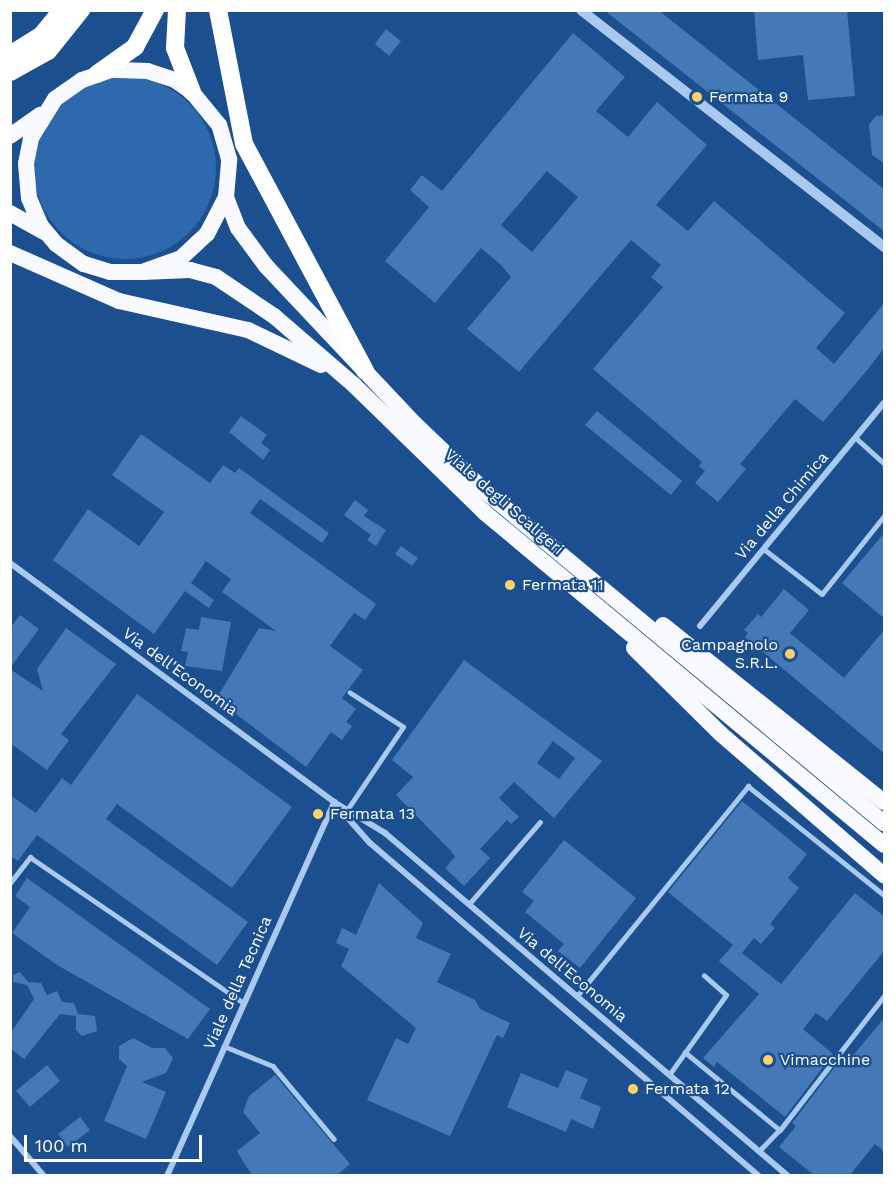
<!DOCTYPE html>
<html>
<head>
<meta charset="utf-8">
<style>
	body { margin:0 }
	#map { position:relative; width:895px; height:1186px; overflow:hidden; background:#1b4f8f; font-family:"Work Sans",sans-serif }
	div>[style] { position:absolute }
	[style*='--x'] { left:calc(var(--x)*1px); top:calc(var(--y)*1px); width:calc(var(--w)*1px); rotate:calc(var(--a)*1deg) }
	.green>* { inset:0; background:#2e69ad }
	.round { border-radius:50% }
	.building>* { inset:0; background:#4478b7 }
	.service>* { height:4.5px; margin:-2.25px; padding:0 2.25px; transform-origin:2.25px; border-radius:2.25px; background:#a9c9ee }
	.minor>* { height:6px; margin:-3px; padding:0 3px; transform-origin:3px; border-radius:3px; background:#a9c9ee }
	.tertiary>* { height:10px; margin:-5px; padding:0 5px; transform-origin:5px; border-radius:5px; background:#a9c9ee }
	.trunk>* { height:16px; margin:-8px; padding:0 8px; transform-origin:8px; border-radius:8px; background:#f8faff }
	.motorway>* { height:18px; margin:-9px; padding:0 9px; transform-origin:9px; border-radius:9px; background:#fff }
	.dots>* { width:16px; height:16px; translate:-50% -50%; box-sizing:border-box; border:3px solid #1b4f8f; border-radius:50% }
	span { translate:-50% -50%; white-space:nowrap; text-align:center; line-height:1.15; -webkit-text-stroke:4.5px #1b4f8f; paint-order:stroke }
	.poi-label { font-size:16px; color:#fff }
	.left { translate:0 -50%; text-align:left }
	.right { translate:-100% -50%; text-align:right }
	.street-label { font-size:16px; color:#fff }
	.frame { position:absolute; inset:0; border:12px solid #fff; pointer-events:none }
	.scale { position:absolute; left:24px; top:1135px; width:178px; height:27px; box-sizing:border-box; border:3px solid #fff; border-top:0; padding-left:8px; font-size:18px; line-height:21px; white-space:nowrap; color:#fff; -webkit-text-stroke:4px #1b4f8f; paint-order:stroke }
</style>
</head>
<body>
<div id="map">
	<div class="green">
		<i class="round" style="left:34px;top:77px;width:182px;height:182px"></i>
	</div>
	<div class="building">
		<i style="clip-path:polygon(604px 10px,658px 10px,885px 190px,885px 232px)"></i>
		<i style="clip-path:polygon(754px 10px,847px 10px,855px 96px,808px 100px,803px 55px,758px 60px)"></i>
		<i style="clip-path:polygon(386px 29px,401px 41px,389px 56px,375px 44px)"></i>
		<i style="clip-path:polygon(evenodd,573px 33px,625px 77px,596px 111px,628px 137px,657px 102px,707px 145px,656px 205px,688px 231px,714px 201px,845px 313px,816px 348px,834px 364px,885px 302px,885px 347px,868px 369px,823px 422px,795px 399px,740px 464px,746px 469px,718px 502px,695px 483px,705px 471px,699px 466px,702px 462px,593px 369px,663px 287px,651px 277px,661px 265px,631px 240px,519px 372px,467px 329px,511px 277px,501px 265px,481px 248px,435px 303px,385px 261px,429px 207px,410px 190px,422px 175px,442px 191px,573px 33px,547px 171px,578px 197px,532px 252px,501px 225px,547px 171px)"></i>
		<i style="clip-path:polygon(885px 115px,885px 164px,872px 155px,869px 124px,876px 116px)"></i>
		<i style="clip-path:polygon(597px 411px,682px 481px,671px 495px,585px 425px)"></i>
		<i style="clip-path:polygon(241px 416px,267px 435px,261px 443px,270px 450px,263px 460px,229px 432px)"></i>
		<i style="clip-path:polygon(141px 434px,210px 483px,223px 465px,235px 473px,239px 468px,329px 533px,322px 543px,260px 499px,250px 513px,376px 604px,365px 620px,354px 613px,330px 646px,363px 670px,342px 698px,356px 709px,346px 722px,352px 726px,342px 740px,331px 732px,306px 767px,216px 699px,259px 628px,276px 631px,222px 592px,231px 579px,206px 561px,191px 583px,214px 600px,209px 608px,185px 591px,154px 634px,53px 560px,88px 509px,139px 546px,164px 512px,112px 475px)"></i>
		<i style="clip-path:polygon(355px 500px,368px 510px,364px 516px,386px 530px,376px 546px,367px 540px,371px 535px,344px 515px)"></i>
		<i style="clip-path:polygon(885px 532px,885px 619px,842px 583px)"></i>
		<i style="clip-path:polygon(401px 546px,418px 558px,412px 566px,395px 554px)"></i>
		<i style="clip-path:polygon(784px 589px,809px 610px,790px 633px,844px 678px,885px 629px,885px 754px,745px 637px,748px 633px,744px 630px,758px 614px,761px 617px)"></i>
		<i style="clip-path:polygon(20px 615px,39px 629px,10px 668px,10px 628px)"></i>
		<i style="clip-path:polygon(201px 617px,231px 622px,222px 671px,185px 666px,188px 652px,181px 651px,186px 628px,199px 630px)"></i>
		<i style="clip-path:polygon(66px 628px,116px 664px,61px 734px,69px 740px,47px 770px,10px 743px,10px 669px,43px 691px,37px 669px)"></i>
		<i style="clip-path:polygon(evenodd,464px 660px,602px 761px,554px 818px,514px 782px,499px 798px,519px 817px,511px 824px,507px 820px,480px 849px,490px 858px,464px 886px,445px 868px,455px 857px,451px 851px,396px 795px,413px 777px,392px 760px,464px 660px,553px 741px,575px 758px,559px 779px,537px 763px,553px 741px)"></i>
		<i style="clip-path:polygon(137px 694px,292px 807px,232px 888px,117px 804px,106px 819px,248px 922px,217px 965px,37px 835px,18px 861px,10px 856px,10px 795px,36px 813px,62px 778px,71px 785px)"></i>
		<i style="clip-path:polygon(742px 801px,807px 854px,788px 878px,799px 888px,770px 924px,775px 928px,761px 944px,754px 938px,742px 953px,781px 984px,855px 893px,885px 917px,885px 950px,827px 1021px,816px 1013px,803px 1029px,833px 1054px,785px 1117px,717px 1062px,714px 1067px,703px 1058px,759px 994px,719px 961px,733px 945px,668px 892px)"></i>
		<i style="clip-path:polygon(564px 840px,636px 898px,580px 968px,558px 951px,564px 944px,525px 912px,534px 901px,522px 892px)"></i>
		<i style="clip-path:polygon(27px 878px,210px 1009px,188px 1039px,57px 965px,12px 933px,30px 907px,15px 896px)"></i>
		<i style="clip-path:polygon(379px 883px,423px 923px,416px 938px,451px 954px,437px 982px,475px 1000px,480px 1009px,510px 1023px,503px 1038px,497px 1035px,450px 1136px,367px 1100px,396px 1038px,408px 1044px,416px 1028px,341px 966px,349px 949px,336px 943px,342px 928px,356px 935px)"></i>
		<i style="clip-path:polygon(20px 972px,28px 982px,41px 983px,47px 995px,57px 991px,62px 1002px,74px 1003px,78px 1014px,95px 1016px,97px 1031px,82px 1036px,76px 1030px,76px 1016px,60px 1014px,24px 1059px,10px 1048px,10px 1034px,34px 999px,27px 985px,13px 982px,13px 975px)"></i>
		<i style="clip-path:polygon(885px 1017px,885px 1152px,875px 1144px,849px 1176px,815px 1176px,779px 1147px,796px 1126px,792px 1123px,840px 1060px,846px 1064px)"></i>
		<i style="clip-path:polygon(133px 1038px,152px 1048px,165px 1048px,173px 1058px,166px 1073px,142px 1082px,166px 1092px,146px 1139px,104px 1121px,127px 1066px,119px 1059px,119px 1046px)"></i>
		<i style="clip-path:polygon(47px 1065px,60px 1081px,30px 1107px,16px 1091px)"></i>
		<i style="clip-path:polygon(566px 1070px,588px 1079px,580px 1098px,601px 1107px,593px 1129px,571px 1119px,566px 1132px,507px 1107px,521px 1073px,558px 1088px)"></i>
		<i style="clip-path:polygon(275px 1075px,350px 1164px,336px 1176px,253px 1176px,245px 1165px,237px 1151px,260px 1133px,243px 1112px,249px 1096px)"></i>
		<i style="clip-path:polygon(80px 1117px,90px 1130px,68px 1147px,58px 1134px)"></i>
	</div>
	<div class="service">
		<i style="--x:856;--y:438;--w:38;--a:42"></i>
		<i style="--x:764;--y:549;--w:73;--a:37.8"></i>
		<i style="--x:822;--y:594;--w:100;--a:-51.5"></i>
		<i style="--x:347;--y:810;--w:100;--a:-56"></i>
		<i style="--x:403;--y:727;--w:63;--a:-147.3"></i>
		<i style="--x:10;--y:883;--w:33;--a:-52"></i>
		<i style="--x:30;--y:857;--w:259;--a:34.3"></i>
		<i style="--x:469;--y:904;--w:108;--a:-49.1"></i>
		<i style="--x:577;--y:996;--w:271;--a:-50.8"></i>
		<i style="--x:748;--y:786;--w:174;--a:38.7"></i>
		<i style="--x:224;--y:1046;--w:53;--a:22.2"></i>
		<i style="--x:273;--y:1066;--w:95;--a:50.1"></i>
		<i style="--x:685;--y:1052;--w:123;--a:39.4"></i>
		<i style="--x:780;--y:1130;--w:29;--a:134"></i>
		<i style="--x:669;--y:1075;--w:98;--a:-54.5"></i>
		<i style="--x:726;--y:995;--w:29;--a:-139"></i>
		<i style="--x:780;--y:1130;--w:170;--a:-52.2"></i>
	</div>
	<div class="minor">
		<i style="--x:10;--y:563;--w:403;--a:36.4"></i>
		<i style="--x:334;--y:802;--w:60;--a:31.3"></i>
		<i style="--x:385;--y:833;--w:529;--a:40.4"></i>
		<i style="--x:700;--y:626;--w:289;--a:-50.5"></i>
		<i style="--x:338;--y:807;--w:48;--a:48.4"></i>
		<i style="--x:370;--y:843;--w:512;--a:40.56"></i>
		<i style="--x:10;--y:1136;--w:52;--a:49.6"></i>
		<i style="--x:167;--y:1176;--w:410;--a:-65.9"></i>
	</div>
	<div class="tertiary">
		<i style="--x:581;--y:10;--w:385;--a:38"></i>
	</div>
	<div class="trunk">
		<i style="--x:10;--y:136;--w:37;--a:-35"></i>
		<i style="--x:226;--y:197;--w:33;--a:69"></i>
		<i style="--x:238;--y:228;--w:47;--a:53.6"></i>
		<i style="--x:266;--y:266;--w:217;--a:46.7"></i>
		<i style="--x:415;--y:424;--w:98;--a:43.8"></i>
		<i style="--x:486;--y:492;--w:518;--a:39.75"></i>
		<i style="--x:10;--y:213;--w:39;--a:29"></i>
		<i style="--x:10;--y:253;--w:119;--a:23.8"></i>
		<i style="--x:119;--y:301;--w:132;--a:12.7"></i>
		<i style="--x:248;--y:330;--w:81;--a:25.6"></i>
		<i style="--x:142;--y:272;--w:41;--a:-19.7"></i>
		<i style="--x:181;--y:258;--w:35;--a:-43"></i>
		<i style="--x:207;--y:234;--w:42;--a:-62.8"></i>
		<i style="--x:226;--y:197;--w:38;--a:-85"></i>
		<i style="--x:229;--y:159;--w:35;--a:-106"></i>
		<i style="--x:219;--y:125;--w:43;--a:-129.3"></i>
		<i style="--x:192;--y:92;--w:21;--a:-145"></i>
		<i style="--x:175;--y:80;--w:28;--a:-162"></i>
		<i style="--x:148;--y:71;--w:37;--a:-178"></i>
		<i style="--x:111;--y:70;--w:31;--a:161"></i>
		<i style="--x:82;--y:80;--w:33;--a:145"></i>
		<i style="--x:55;--y:99;--w:46;--a:121.6"></i>
		<i style="--x:31;--y:138;--w:26;--a:101"></i>
		<i style="--x:26;--y:164;--w:34;--a:85"></i>
		<i style="--x:29;--y:198;--w:30;--a:67"></i>
		<i style="--x:41;--y:226;--w:23;--a:50"></i>
		<i style="--x:56;--y:244;--w:34;--a:36"></i>
		<i style="--x:84;--y:264;--w:27;--a:17"></i>
		<i style="--x:110;--y:272;--w:32;--a:0"></i>
		<i style="--x:142;--y:272;--w:48;--a:-2.4"></i>
		<i style="--x:190;--y:270;--w:27;--a:15"></i>
		<i style="--x:216;--y:277;--w:70;--a:33.9"></i>
		<i style="--x:274;--y:316;--w:106;--a:40.8"></i>
		<i style="--x:354;--y:385;--w:182;--a:44.3"></i>
		<i style="--x:484;--y:512;--w:520;--a:39.78"></i>
		<i style="--x:663;--y:625;--w:283;--a:38.7"></i>
		<i style="--x:634;--y:648;--w:122;--a:44.7"></i>
		<i style="--x:721;--y:734;--w:216;--a:40.9"></i>
	</div>
	<div class="motorway">
		<i style="--x:177;--y:10;--w:38;--a:93"></i>
		<i style="--x:175;--y:48;--w:47;--a:68.9"></i>
		<i style="--x:218;--y:10;--w:136;--a:79"></i>
		<i style="--x:244;--y:144;--w:257;--a:61.9"></i>
		<i style="--x:10;--y:55;--w:36;--a:-32"></i>
		<i style="--x:41;--y:36;--w:33;--a:-51"></i>
		<i style="--x:10;--y:72;--w:43;--a:-28.9"></i>
		<i style="--x:48;--y:51;--w:53;--a:-51.2"></i>
		<i style="--x:97;--y:74;--w:47;--a:-35.4"></i>
		<i style="--x:135;--y:47;--w:42;--a:-61.6"></i>
	</div>
	<div class="dots">
		<i style="left:697px;top:97px;background:#ffd166"></i>
		<i style="left:510px;top:585px;background:#ffd166"></i>
		<i style="left:790px;top:654px;background:#ffd166"></i>
		<i style="left:318px;top:814px;background:#ffd166"></i>
		<i style="left:768px;top:1060px;background:#ffd166"></i>
		<i style="left:633px;top:1089px;background:#ffd166"></i>
	</div>
	<div class="poi-label">
		<span class="left" style="left:709px;top:97px">Fermata 9</span>
		<span class="left" style="left:522px;top:585px">Fermata 11</span>
		<span class="right" style="left:778px;top:654px">Campagnolo<br>S.R.L.</span>
		<span class="left" style="left:330px;top:814px">Fermata 13</span>
		<span class="left" style="left:780px;top:1060px">Vimacchine</span>
		<span class="left" style="left:645px;top:1089px">Fermata 12</span>
	</div>
	<div class="street-label">
		<span style="left:504px;top:502px;rotate:41deg">Viale degli Scaligeri</span>
		<span style="left:782px;top:506px;rotate:-50deg">Via della Chimica</span>
		<span style="left:180px;top:672px;rotate:36deg">Via dell'Economia</span>
		<span style="left:572px;top:975px;rotate:40deg">Via dell'Economia</span>
		<span style="left:238px;top:983px;rotate:-66deg">Viale della Tecnica</span>
	</div>
	<div class="frame"></div>
	<div class="scale">100 m</div>
</div>
</body>
</html>
